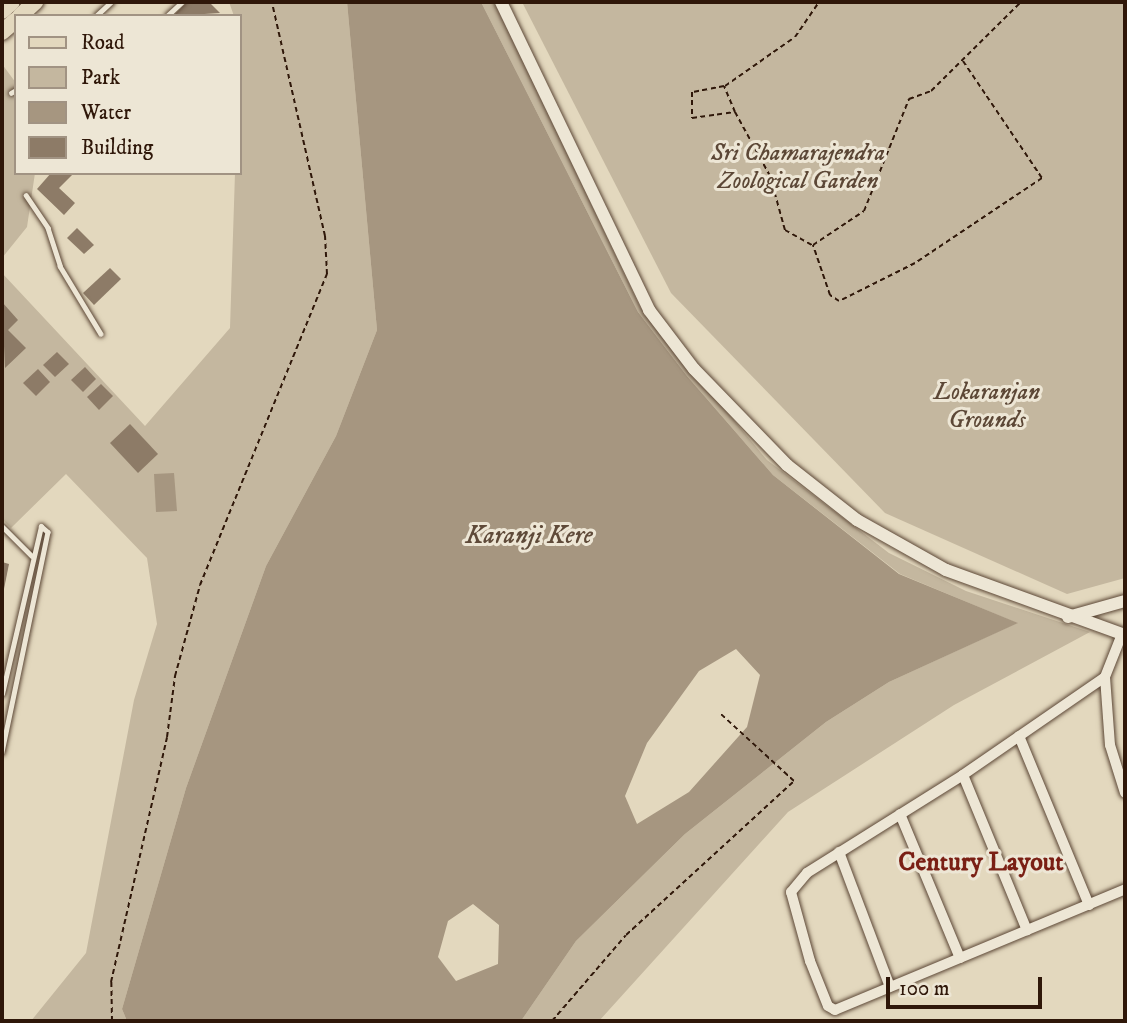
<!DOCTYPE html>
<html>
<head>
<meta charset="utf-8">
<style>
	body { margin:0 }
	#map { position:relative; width:1127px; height:1023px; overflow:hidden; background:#e3d8be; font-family:"IM FELL DW Pica",serif }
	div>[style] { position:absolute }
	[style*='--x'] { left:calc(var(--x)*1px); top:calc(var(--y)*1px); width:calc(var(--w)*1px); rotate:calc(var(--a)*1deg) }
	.green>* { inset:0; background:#c4b79f }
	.water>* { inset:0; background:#a69680 }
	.building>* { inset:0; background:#8d7b67 }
	.path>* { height:2px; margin-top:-1px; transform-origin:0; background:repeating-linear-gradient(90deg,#2f1709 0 5px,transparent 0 8.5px) }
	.roads { filter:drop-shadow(0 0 2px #5c4736) drop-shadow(0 0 2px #5c4736) }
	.service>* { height:4.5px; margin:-2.25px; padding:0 2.25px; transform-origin:2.25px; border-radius:2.25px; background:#ede6d5 }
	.minor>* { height:10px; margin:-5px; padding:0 5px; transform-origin:5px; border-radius:5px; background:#ede6d5 }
	.tertiary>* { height:12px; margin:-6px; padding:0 6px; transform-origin:6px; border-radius:6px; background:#ede6d5 }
	.primary>* { height:16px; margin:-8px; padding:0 8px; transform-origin:8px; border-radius:8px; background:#e3d8be }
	span { translate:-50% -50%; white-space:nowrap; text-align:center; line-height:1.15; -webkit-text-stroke:6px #ede6d5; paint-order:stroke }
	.park-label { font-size:24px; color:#5c4736; font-style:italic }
	.water-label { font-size:26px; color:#5f4a39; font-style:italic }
	.neighbourhood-label { font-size:26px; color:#7a1f14; font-weight:700 }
	.frame { position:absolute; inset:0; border:4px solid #2f1709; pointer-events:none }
	.legend { position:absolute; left:14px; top:14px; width:228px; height:161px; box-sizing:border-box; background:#ede6d5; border:2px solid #a19383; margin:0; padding:9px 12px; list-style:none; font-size:21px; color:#2f1709 }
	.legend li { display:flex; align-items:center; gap:14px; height:35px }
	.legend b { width:35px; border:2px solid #a19383 }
	.scale { position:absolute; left:886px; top:977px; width:156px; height:32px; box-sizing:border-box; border:4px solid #2f1709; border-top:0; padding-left:9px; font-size:21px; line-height:24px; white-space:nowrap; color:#2f1709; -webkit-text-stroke:5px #ede6d5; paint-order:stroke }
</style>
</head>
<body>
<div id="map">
	<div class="green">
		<i style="clip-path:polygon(229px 2px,347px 2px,377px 330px,336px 436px,266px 566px,186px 788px,122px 1009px,127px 1021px,31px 1021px,86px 953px,134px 700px,157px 624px,147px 558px,66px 474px,11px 528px,2px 519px,2px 273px,145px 426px,230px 328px,235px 173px,240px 173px,240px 16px,234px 16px)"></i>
		<i style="clip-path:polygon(481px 2px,495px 2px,640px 307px,767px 460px,889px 553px,966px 591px,1090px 632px,954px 705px,788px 812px,599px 1021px,521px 1021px,576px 941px,685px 834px,826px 722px,889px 682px,1017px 623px,900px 574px,773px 475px,687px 376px,638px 312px)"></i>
		<i style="clip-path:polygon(522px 2px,1125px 2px,1125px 578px,1067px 594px,885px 513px,671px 293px)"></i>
		<i style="clip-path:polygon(2px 64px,16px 83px,16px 173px,35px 173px,27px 227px,2px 258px)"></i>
	</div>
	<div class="water">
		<i style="clip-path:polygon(evenodd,347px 2px,481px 2px,638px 312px,687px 376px,773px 475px,899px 574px,1018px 623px,889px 682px,826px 722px,685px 834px,576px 941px,521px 1021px,127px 1021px,122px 1009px,186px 788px,266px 566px,336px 436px,377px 330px,347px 2px,736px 649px,760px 675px,747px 727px,689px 792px,637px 824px,625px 796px,647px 743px,699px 671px,736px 649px,347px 2px,473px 904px,499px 925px,498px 964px,456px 981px,438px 957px,448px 921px,473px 904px)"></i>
		<i style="clip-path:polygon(174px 473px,177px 511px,156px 512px,154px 474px)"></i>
	</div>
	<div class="building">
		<i style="clip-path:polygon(187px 2px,209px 2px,220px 13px,173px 16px)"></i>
		<i style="clip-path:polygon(51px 173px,74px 173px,59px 188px,75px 203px,64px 215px,37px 189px)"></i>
		<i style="clip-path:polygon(77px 228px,94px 245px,84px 254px,67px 238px)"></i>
		<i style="clip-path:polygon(110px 268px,121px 279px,94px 305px,83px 293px)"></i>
		<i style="clip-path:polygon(2px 302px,18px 320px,8px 330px,26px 348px,5px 368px)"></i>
		<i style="clip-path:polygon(57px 352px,69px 364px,55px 377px,43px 365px)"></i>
		<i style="clip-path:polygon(85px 367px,96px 379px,83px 392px,71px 380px)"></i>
		<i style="clip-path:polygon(38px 369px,50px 382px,36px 396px,23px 383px)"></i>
		<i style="clip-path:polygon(101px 384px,113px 396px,99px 410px,87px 397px)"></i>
		<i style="clip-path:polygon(130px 424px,158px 454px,138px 473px,110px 443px)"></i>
		<i style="clip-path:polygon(2px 562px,9px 564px,3px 594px,2px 594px)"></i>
	</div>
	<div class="path">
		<i style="--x:1046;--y:2;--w:11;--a:0"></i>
		<i style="--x:963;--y:61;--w:141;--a:56"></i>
		<i style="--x:1042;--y:178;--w:153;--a:146.2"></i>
		<i style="--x:915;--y:263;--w:85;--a:153.4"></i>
		<i style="--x:839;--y:301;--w:11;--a:-146"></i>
		<i style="--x:830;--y:295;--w:53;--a:-108.8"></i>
		<i style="--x:813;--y:245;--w:61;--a:-33.7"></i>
		<i style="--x:864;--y:211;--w:121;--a:-68.1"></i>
		<i style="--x:909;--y:99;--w:23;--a:-20"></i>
		<i style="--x:931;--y:91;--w:127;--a:-44.7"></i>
		<i style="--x:725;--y:86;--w:85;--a:-35"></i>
		<i style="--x:795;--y:37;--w:42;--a:-55.6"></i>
		<i style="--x:735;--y:112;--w:28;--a:-113"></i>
		<i style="--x:724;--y:86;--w:33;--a:169"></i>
		<i style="--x:692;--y:92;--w:26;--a:90"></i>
		<i style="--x:692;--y:118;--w:43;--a:-7.9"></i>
		<i style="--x:735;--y:112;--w:73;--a:61.3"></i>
		<i style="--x:770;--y:176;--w:56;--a:74.5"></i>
		<i style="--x:785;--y:230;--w:31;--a:29"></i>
		<i style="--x:112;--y:1021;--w:39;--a:-91"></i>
		<i style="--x:111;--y:982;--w:251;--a:-77.1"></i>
		<i style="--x:167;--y:737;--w:62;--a:-82.5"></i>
		<i style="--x:175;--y:676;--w:94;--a:-74.6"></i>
		<i style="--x:200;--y:585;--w:336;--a:-67.8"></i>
		<i style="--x:327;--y:274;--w:38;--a:-93"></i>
		<i style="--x:325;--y:236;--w:240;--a:-102.8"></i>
		<i style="--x:552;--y:1021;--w:113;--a:-49.3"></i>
		<i style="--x:626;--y:935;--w:228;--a:-42.5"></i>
		<i style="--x:794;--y:781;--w:99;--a:-137.5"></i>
	</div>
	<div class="roads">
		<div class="service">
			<i style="--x:96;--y:16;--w:21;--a:-43"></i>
			<i style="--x:167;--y:16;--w:21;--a:-43"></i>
			<i style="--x:11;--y:93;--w:6;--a:-31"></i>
			<i style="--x:26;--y:195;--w:40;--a:56"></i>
			<i style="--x:48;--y:228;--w:40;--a:72"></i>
			<i style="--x:60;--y:266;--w:79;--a:58.9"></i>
			<i style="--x:2;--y:526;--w:42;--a:45"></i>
			<i style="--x:2;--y:694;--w:172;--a:-76.9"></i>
			<i style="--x:41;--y:526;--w:9;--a:41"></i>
			<i style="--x:48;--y:532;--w:225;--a:101.8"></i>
		</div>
		<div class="minor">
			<i style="--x:1122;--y:634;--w:46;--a:111.6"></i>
			<i style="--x:1105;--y:677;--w:68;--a:85.8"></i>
			<i style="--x:1110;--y:745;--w:50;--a:72.6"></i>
			<i style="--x:1105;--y:677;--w:173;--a:145.4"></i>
			<i style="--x:963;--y:775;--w:184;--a:147.9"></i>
			<i style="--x:807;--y:873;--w:25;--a:130"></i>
			<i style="--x:791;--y:892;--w:72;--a:74.6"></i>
			<i style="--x:810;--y:961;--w:48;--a:68.2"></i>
			<i style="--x:828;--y:1006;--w:8;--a:30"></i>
			<i style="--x:835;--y:1010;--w:314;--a:-22.6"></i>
			<i style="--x:1019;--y:736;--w:183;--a:67.5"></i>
			<i style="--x:963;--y:775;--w:168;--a:67.6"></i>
			<i style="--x:900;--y:814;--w:156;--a:67.4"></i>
			<i style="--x:839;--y:852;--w:144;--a:69.3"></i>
		</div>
		<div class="tertiary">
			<i style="--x:501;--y:2;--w:342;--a:64.3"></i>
			<i style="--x:649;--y:310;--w:74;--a:52.7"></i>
			<i style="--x:694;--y:369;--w:134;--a:45.9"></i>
			<i style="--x:787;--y:465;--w:89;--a:38.2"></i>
			<i style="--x:857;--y:520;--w:102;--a:29.3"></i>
			<i style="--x:946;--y:570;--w:190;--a:20"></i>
			<i style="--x:1068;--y:617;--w:59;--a:-15.7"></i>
		</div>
		<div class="primary">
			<i style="--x:2;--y:11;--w:13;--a:-42"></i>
			<i style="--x:20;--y:16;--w:21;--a:-43"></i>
			<i style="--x:2;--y:32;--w:18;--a:-41"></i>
		</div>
	</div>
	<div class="park-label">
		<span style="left:798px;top:168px">Sri Chamarajendra<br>Zoological Garden</span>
		<span style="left:987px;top:407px">Lokaranjan<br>Grounds</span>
	</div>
	<div class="water-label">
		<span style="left:529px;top:536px">Karanji Kere</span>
	</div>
	<div class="neighbourhood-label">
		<span style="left:981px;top:863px">Century Layout</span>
	</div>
	<div class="frame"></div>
	<ul class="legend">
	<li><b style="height:9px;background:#e3d8be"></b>Road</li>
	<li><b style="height:19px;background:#c4b79f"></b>Park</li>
	<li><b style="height:19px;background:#a69680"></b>Water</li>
	<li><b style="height:19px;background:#8d7b67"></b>Building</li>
	</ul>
	<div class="scale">100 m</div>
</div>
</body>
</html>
